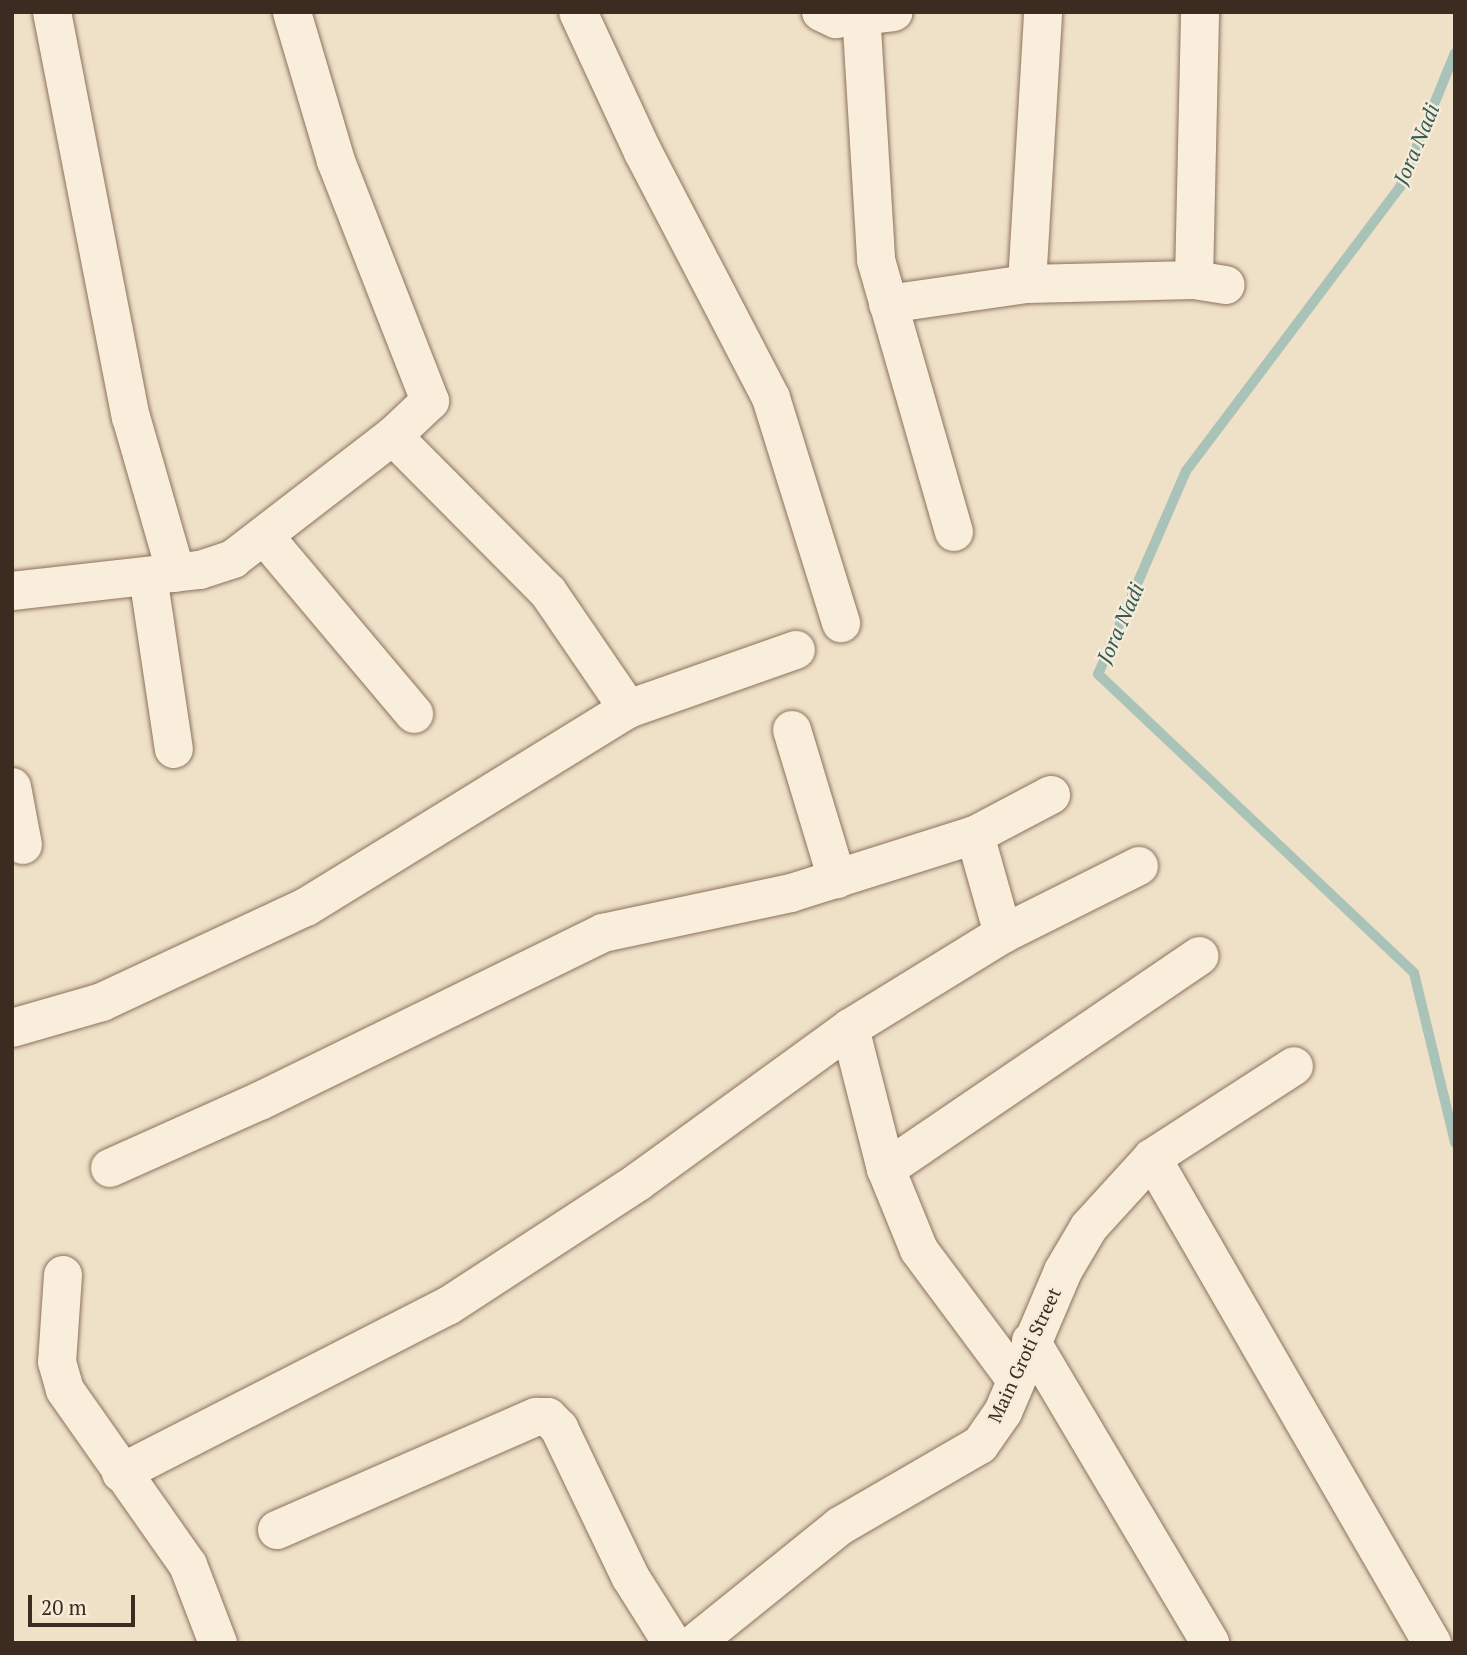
<!DOCTYPE html>
<html>
<head>
<meta charset="utf-8">
<style>
	body { margin:0 }
	#map { position:relative; width:1467px; height:1655px; overflow:hidden; background:#efe0c8; font-family:"PT Serif",serif }
	div>[style] { position:absolute }
	[style*='--x'] { left:calc(var(--x)*1px); top:calc(var(--y)*1px); width:calc(var(--w)*1px); rotate:calc(var(--a)*1deg) }
	.stream>* { height:10px; margin:-5px; padding:0 5px; transform-origin:5px; border-radius:5px; background:#a9c3b9 }
	.roads { filter:drop-shadow(0 0 2px #8c725d) drop-shadow(0 0 2px #8c725d) }
	.minor>* { height:38px; margin:-19px; padding:0 19px; transform-origin:19px; border-radius:19px; background:#f9eedc }
	span { translate:-50% -50%; white-space:nowrap; text-align:center; line-height:1.15; -webkit-text-stroke:5px #f6ebd8; paint-order:stroke }
	.street-label { font-size:19px; color:#3c2b20 }
	.water-label { font-size:21px; color:#305c55; font-style:italic }
	.frame { position:absolute; inset:0; border:14px solid #3c2b20; pointer-events:none }
	.scale { position:absolute; left:28px; top:1595px; width:107px; height:32px; box-sizing:border-box; border:4px solid #3c2b20; border-top:0; padding-left:9px; font-size:21px; line-height:24px; white-space:nowrap; color:#3c2b20; -webkit-text-stroke:5px #f6ebd8; paint-order:stroke }
</style>
</head>
<body>
<div id="map">
	<div class="stream">
		<i style="--x:1455;--y:53;--w:145;--a:112.3"></i>
		<i style="--x:1400;--y:187;--w:356;--a:127"></i>
		<i style="--x:1186;--y:471;--w:221;--a:113.4"></i>
		<i style="--x:1098;--y:674;--w:435;--a:43.4"></i>
		<i style="--x:1414;--y:973;--w:175;--a:76.4"></i>
	</div>
	<div class="roads">
		<div class="minor">
			<i style="--x:52;--y:12;--w:413;--a:79"></i>
			<i style="--x:131;--y:417;--w:162;--a:73.9"></i>
			<i style="--x:578;--y:12;--w:154;--a:65.1"></i>
			<i style="--x:643;--y:152;--w:277;--a:62.5"></i>
			<i style="--x:771;--y:398;--w:236;--a:72.7"></i>
			<i style="--x:821;--y:12;--w:17;--a:25"></i>
			<i style="--x:836;--y:19;--w:58;--a:-6.9"></i>
			<i style="--x:861;--y:12;--w:248;--a:86.5"></i>
			<i style="--x:876;--y:260;--w:283;--a:74"></i>
			<i style="--x:1194;--y:280;--w:268;--a:-88.7"></i>
			<i style="--x:1027;--y:284;--w:272;--a:-86.6"></i>
			<i style="--x:888;--y:304;--w:140;--a:-8.2"></i>
			<i style="--x:1027;--y:284;--w:167;--a:-1.4"></i>
			<i style="--x:1194;--y:280;--w:32;--a:9"></i>
			<i style="--x:393;--y:436;--w:220;--a:45.2"></i>
			<i style="--x:548;--y:592;--w:142;--a:55.6"></i>
			<i style="--x:266;--y:538;--w:230;--a:49.9"></i>
			<i style="--x:148;--y:576;--w:175;--a:81.5"></i>
			<i style="--x:12;--y:591;--w:189;--a:-6.4"></i>
			<i style="--x:200;--y:570;--w:35;--a:-18"></i>
			<i style="--x:233;--y:559;--w:202;--a:-37.6"></i>
			<i style="--x:393;--y:436;--w:51;--a:-43.4"></i>
			<i style="--x:430;--y:401;--w:258;--a:-111.4"></i>
			<i style="--x:336;--y:161;--w:155;--a:-106.5"></i>
			<i style="--x:792;--y:730;--w:156;--a:73.2"></i>
			<i style="--x:12;--y:787;--w:59;--a:79.3"></i>
			<i style="--x:975;--y:835;--w:103;--a:74.2"></i>
			<i style="--x:12;--y:1028;--w:94;--a:-16.1"></i>
			<i style="--x:102;--y:1002;--w:225;--a:-25"></i>
			<i style="--x:306;--y:907;--w:378;--a:-31.6"></i>
			<i style="--x:628;--y:709;--w:178;--a:-19.4"></i>
			<i style="--x:850;--y:1028;--w:146;--a:75.7"></i>
			<i style="--x:886;--y:1169;--w:87;--a:67.8"></i>
			<i style="--x:919;--y:1250;--w:162;--a:53.3"></i>
			<i style="--x:1152;--y:1158;--w:560;--a:60"></i>
			<i style="--x:110;--y:1168;--w:164;--a:-24.1"></i>
			<i style="--x:260;--y:1101;--w:382;--a:-26.1"></i>
			<i style="--x:603;--y:933;--w:192;--a:-12"></i>
			<i style="--x:791;--y:893;--w:193;--a:-17.5"></i>
			<i style="--x:975;--y:835;--w:86;--a:-27.8"></i>
			<i style="--x:886;--y:1169;--w:379;--a:-34.2"></i>
			<i style="--x:63;--y:1275;--w:87;--a:93.9"></i>
			<i style="--x:57;--y:1362;--w:29;--a:74"></i>
			<i style="--x:65;--y:1390;--w:214;--a:54.9"></i>
			<i style="--x:188;--y:1565;--w:84;--a:69"></i>
			<i style="--x:1031;--y:1341;--w:351;--a:59.3"></i>
			<i style="--x:121;--y:1473;--w:367;--a:-27.1"></i>
			<i style="--x:448;--y:1306;--w:227;--a:-33.1"></i>
			<i style="--x:638;--y:1182;--w:262;--a:-36"></i>
			<i style="--x:850;--y:1028;--w:180;--a:-31.6"></i>
			<i style="--x:1003;--y:934;--w:152;--a:-26.6"></i>
			<i style="--x:277;--y:1530;--w:283;--a:-23.6"></i>
			<i style="--x:536;--y:1417;--w:12;--a:0"></i>
			<i style="--x:548;--y:1417;--w:16;--a:45"></i>
			<i style="--x:559;--y:1428;--w:166;--a:64.4"></i>
			<i style="--x:631;--y:1578;--w:77;--a:57.8"></i>
			<i style="--x:695;--y:1643;--w:186;--a:-38.9"></i>
			<i style="--x:840;--y:1526;--w:162;--a:-30.1"></i>
			<i style="--x:980;--y:1445;--w:40;--a:-55.1"></i>
			<i style="--x:1003;--y:1412;--w:153;--a:-66.9"></i>
			<i style="--x:1063;--y:1271;--w:51;--a:-59.4"></i>
			<i style="--x:1089;--y:1227;--w:93;--a:-47.6"></i>
			<i style="--x:1152;--y:1158;--w:169;--a:-32.9"></i>
		</div>
	</div>
	<div class="street-label">
		<span style="left:1024px;top:1355px;rotate:-65deg">Main Groti Street</span>
	</div>
	<div class="water-label">
		<span style="left:1416px;top:144px;rotate:-67deg">Jora Nadi</span>
		<span style="left:1120px;top:623px;rotate:-66deg">Jora Nadi</span>
	</div>
	<div class="frame"></div>
	<div class="scale">20 m</div>
</div>
</body>
</html>
